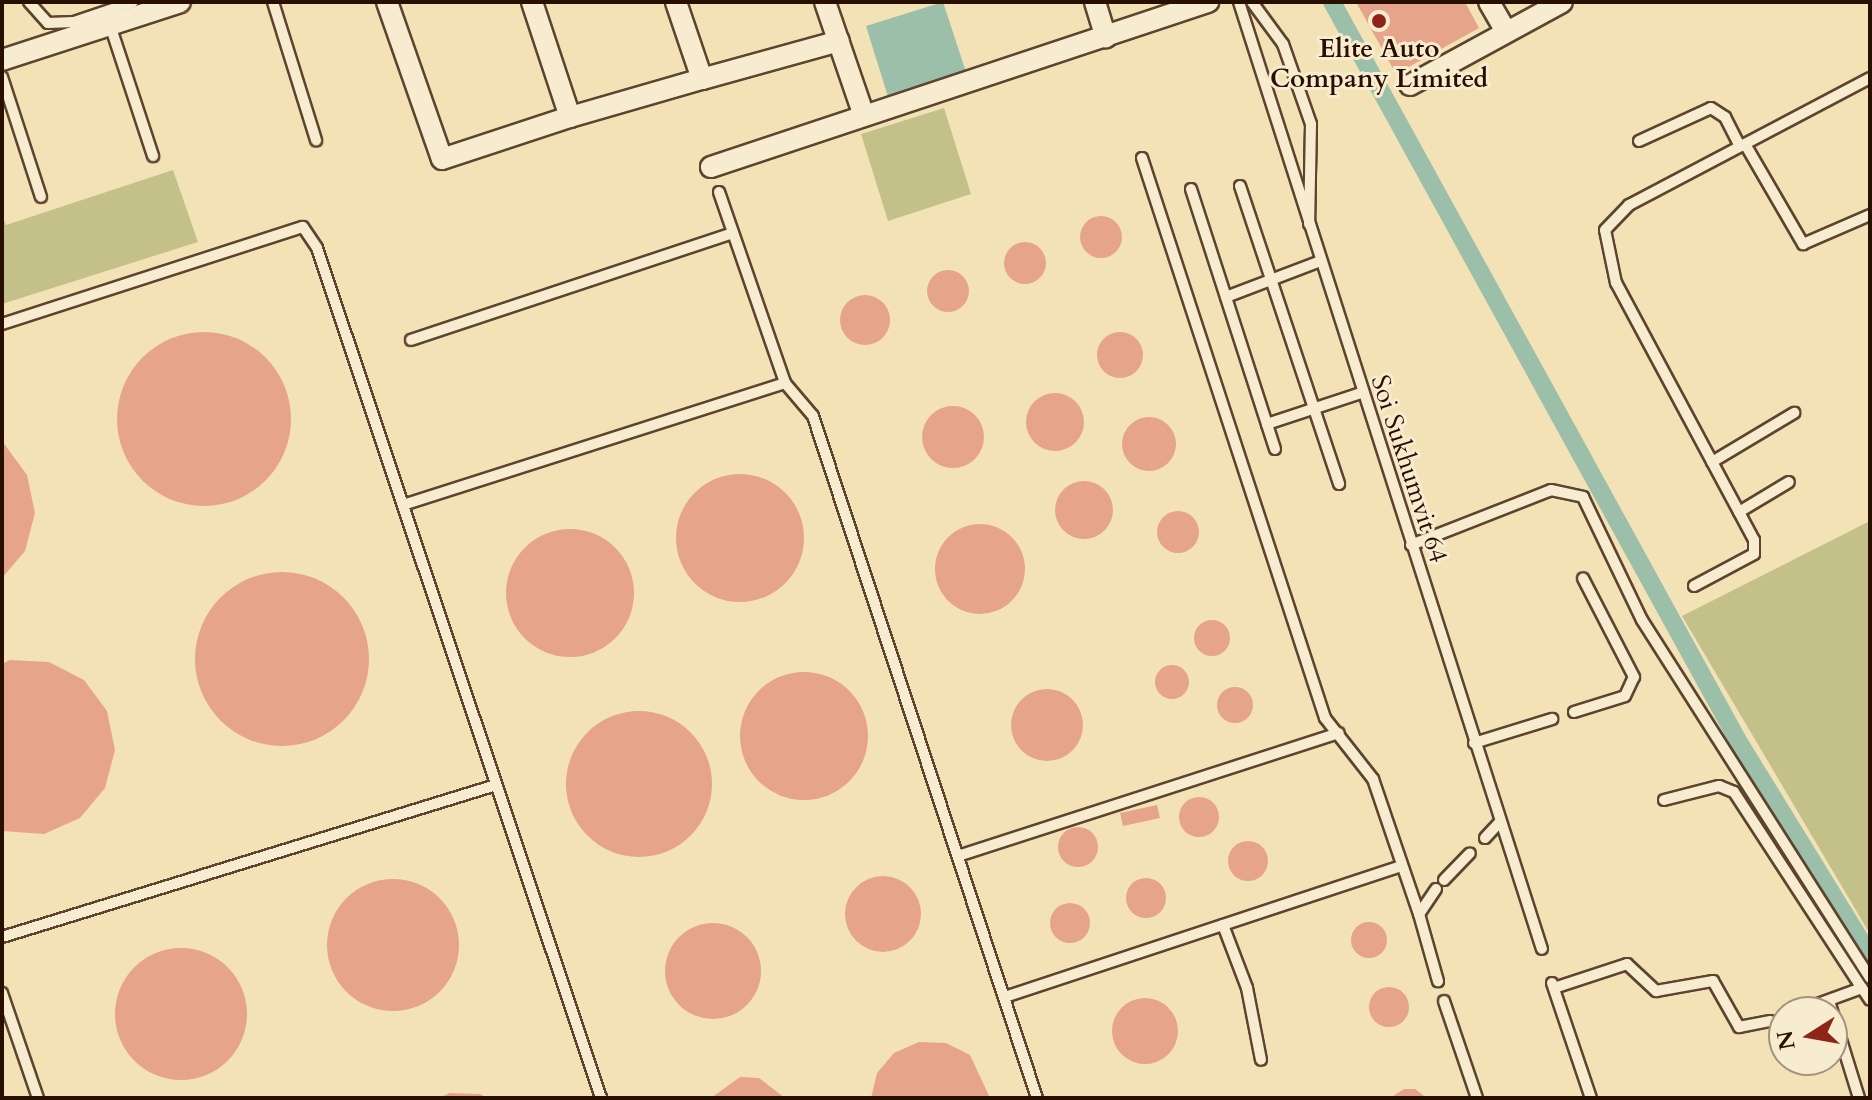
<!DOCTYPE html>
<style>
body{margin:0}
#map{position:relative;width:1872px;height:1100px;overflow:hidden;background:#f4e2b7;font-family:Cardo,serif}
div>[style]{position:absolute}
.green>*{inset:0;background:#c3c189}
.water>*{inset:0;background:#9cbfaa}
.canal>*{height:18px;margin:-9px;padding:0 9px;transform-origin:9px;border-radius:9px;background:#9cbfaa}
.building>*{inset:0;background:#e6a48a}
.round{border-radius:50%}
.roads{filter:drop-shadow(2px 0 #5c442e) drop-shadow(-2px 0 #5c442e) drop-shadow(0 2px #5c442e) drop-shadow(0 -2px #5c442e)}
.service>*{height:10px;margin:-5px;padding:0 5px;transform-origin:5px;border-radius:5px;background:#f8ecd0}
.minor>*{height:20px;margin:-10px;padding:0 10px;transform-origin:10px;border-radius:10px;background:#f8ecd0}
.dots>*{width:22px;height:22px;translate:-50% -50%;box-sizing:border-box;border:4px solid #f8ecd0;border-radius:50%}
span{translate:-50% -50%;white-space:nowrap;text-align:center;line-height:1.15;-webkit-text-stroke:6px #f8ecd0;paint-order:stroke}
.poi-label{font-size:26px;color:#290f00;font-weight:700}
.street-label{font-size:26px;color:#290f00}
.frame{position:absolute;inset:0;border:4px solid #290f00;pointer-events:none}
.north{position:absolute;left:1768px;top:996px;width:80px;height:80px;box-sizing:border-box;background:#f8ecd0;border:2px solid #a5947d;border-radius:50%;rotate:259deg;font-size:22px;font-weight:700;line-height:32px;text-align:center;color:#290f00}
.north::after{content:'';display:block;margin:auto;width:28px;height:36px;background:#8f2418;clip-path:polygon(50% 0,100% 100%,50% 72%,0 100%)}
</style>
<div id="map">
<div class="green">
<div style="clip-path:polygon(944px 108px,971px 194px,888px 221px,861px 134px)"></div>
<div style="clip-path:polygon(173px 170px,198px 242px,2px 304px,2px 216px,6px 225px)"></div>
<div style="clip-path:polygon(1870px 521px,1870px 934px,1682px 616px)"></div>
</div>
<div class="water">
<div style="clip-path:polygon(943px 2px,967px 75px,889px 100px,866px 26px)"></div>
</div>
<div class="canal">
<div style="left:1332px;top:2px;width:847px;rotate:61.2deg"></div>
<div style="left:1740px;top:744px;width:248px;rotate:58.4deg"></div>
</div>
<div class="building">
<div style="clip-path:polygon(1356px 2px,1465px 2px,1479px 28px,1396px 74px)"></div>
<div class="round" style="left:1080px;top:216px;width:42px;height:42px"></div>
<div class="round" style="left:1004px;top:242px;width:42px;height:42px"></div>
<div class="round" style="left:927px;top:270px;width:42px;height:42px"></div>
<div class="round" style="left:840px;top:295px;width:50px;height:50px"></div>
<div class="round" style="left:1097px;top:332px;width:46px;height:46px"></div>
<div class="round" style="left:117px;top:332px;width:174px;height:174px"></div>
<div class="round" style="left:1026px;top:393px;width:58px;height:58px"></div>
<div class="round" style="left:922px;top:406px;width:62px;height:62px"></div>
<div class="round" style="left:1122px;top:417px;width:54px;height:54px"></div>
<div style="clip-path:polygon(2px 441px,27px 475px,35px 513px,25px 551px,2px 578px)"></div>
<div class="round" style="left:676px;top:474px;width:128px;height:128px"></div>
<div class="round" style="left:1055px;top:481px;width:58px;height:58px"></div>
<div class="round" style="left:1157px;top:511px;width:42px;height:42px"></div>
<div class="round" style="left:935px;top:524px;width:90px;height:90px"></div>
<div class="round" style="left:506px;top:529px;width:128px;height:128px"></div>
<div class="round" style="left:195px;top:572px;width:174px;height:174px"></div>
<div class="round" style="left:1194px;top:620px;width:36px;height:36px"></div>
<div style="clip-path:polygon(10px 660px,49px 662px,84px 680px,107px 711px,115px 750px,105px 788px,80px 818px,44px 834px,2px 831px,2px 664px)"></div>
<div class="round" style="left:1155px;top:665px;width:34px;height:34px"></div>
<div class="round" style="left:740px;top:672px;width:128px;height:128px"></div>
<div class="round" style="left:1217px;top:687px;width:36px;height:36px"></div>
<div class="round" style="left:1011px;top:689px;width:72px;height:72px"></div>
<div class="round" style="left:566px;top:711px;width:146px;height:146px"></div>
<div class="round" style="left:1179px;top:797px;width:40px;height:40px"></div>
<div style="clip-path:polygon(1157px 805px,1160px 818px,1123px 826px,1120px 813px)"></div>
<div class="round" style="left:1058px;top:827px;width:40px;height:40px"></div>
<div class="round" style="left:1228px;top:841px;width:40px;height:40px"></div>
<div class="round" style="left:845px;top:876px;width:76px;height:76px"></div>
<div class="round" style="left:1126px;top:878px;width:40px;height:40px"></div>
<div class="round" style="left:327px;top:879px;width:132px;height:132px"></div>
<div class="round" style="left:1050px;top:903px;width:40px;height:40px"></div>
<div class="round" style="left:1351px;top:922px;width:36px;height:36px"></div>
<div class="round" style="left:665px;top:923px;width:96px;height:96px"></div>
<div class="round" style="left:115px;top:948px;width:132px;height:132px"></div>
<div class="round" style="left:1369px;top:987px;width:40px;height:40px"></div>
<div class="round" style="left:1112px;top:998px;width:66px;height:66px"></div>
<div style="clip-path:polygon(919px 1042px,946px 1043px,970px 1055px,990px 1098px,871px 1098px,877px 1073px,894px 1053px)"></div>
<div style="clip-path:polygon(740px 1077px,759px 1078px,785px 1098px,711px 1098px)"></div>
<div style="clip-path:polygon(1404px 1089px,1415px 1089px,1427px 1098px,1390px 1098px)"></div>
<div style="clip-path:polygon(450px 1093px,480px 1094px,487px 1098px,438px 1098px)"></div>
</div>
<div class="roads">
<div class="service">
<div style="left:29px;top:2px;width:28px;rotate:48deg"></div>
<div style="left:48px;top:23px;width:26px;rotate:-2deg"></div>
<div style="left:74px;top:22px;width:62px;rotate:-18.7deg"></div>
<div style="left:273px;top:2px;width:145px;rotate:72.7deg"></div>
<div style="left:1239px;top:2px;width:994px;rotate:72.26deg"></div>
<div style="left:1252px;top:2px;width:52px;rotate:53.6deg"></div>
<div style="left:1283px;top:44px;width:85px;rotate:70.7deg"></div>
<div style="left:1311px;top:124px;width:100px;rotate:91.1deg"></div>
<div style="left:110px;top:25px;width:138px;rotate:71.8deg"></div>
<div style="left:2px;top:77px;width:126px;rotate:72deg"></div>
<div style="left:1639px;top:141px;width:79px;rotate:-24.6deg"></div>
<div style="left:1711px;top:108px;width:17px;rotate:33deg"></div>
<div style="left:1725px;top:117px;width:33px;rotate:63deg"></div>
<div style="left:1745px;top:144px;width:116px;rotate:59.9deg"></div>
<div style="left:1803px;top:244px;width:73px;rotate:-23.4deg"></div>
<div style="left:1142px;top:158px;width:589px;rotate:71.9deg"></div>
<div style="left:1325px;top:718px;width:78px;rotate:51.8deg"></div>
<div style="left:1373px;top:779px;width:143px;rotate:71.2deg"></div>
<div style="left:1240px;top:186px;width:314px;rotate:71.6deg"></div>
<div style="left:1191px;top:189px;width:247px;rotate:72.1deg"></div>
<div style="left:719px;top:192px;width:202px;rotate:70.9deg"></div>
<div style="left:785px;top:383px;width:43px;rotate:49.7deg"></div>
<div style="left:813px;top:416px;width:718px;rotate:71.82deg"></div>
<div style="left:1226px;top:297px;width:98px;rotate:-20.8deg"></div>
<div style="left:2px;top:324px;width:316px;rotate:-17.9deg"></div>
<div style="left:303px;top:227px;width:25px;rotate:56deg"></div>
<div style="left:317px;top:248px;width:896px;rotate:71.52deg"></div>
<div style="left:411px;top:340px;width:339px;rotate:-18.4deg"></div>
<div style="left:1275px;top:449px;width:26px;rotate:-108deg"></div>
<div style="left:1267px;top:424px;width:99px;rotate:-18.3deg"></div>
<div style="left:1712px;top:462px;width:96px;rotate:-30.9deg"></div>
<div style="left:403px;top:505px;width:401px;rotate:-17.7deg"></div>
<div style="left:1739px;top:512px;width:58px;rotate:-31deg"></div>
<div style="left:1411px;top:545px;width:150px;rotate:-21.4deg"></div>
<div style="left:1551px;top:490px;width:33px;rotate:12deg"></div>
<div style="left:1583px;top:497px;width:136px;rotate:64.4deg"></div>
<div style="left:1642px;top:620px;width:424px;rotate:57.5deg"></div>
<div style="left:1694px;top:586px;width:68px;rotate:-28.1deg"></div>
<div style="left:1754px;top:554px;width:14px;rotate:-90deg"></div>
<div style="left:1754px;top:540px;width:292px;rotate:-118.2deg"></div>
<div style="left:1616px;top:283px;width:54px;rotate:-101.7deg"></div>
<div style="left:1605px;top:230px;width:35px;rotate:-46deg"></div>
<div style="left:1629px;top:205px;width:272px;rotate:-27.8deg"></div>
<div style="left:1574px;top:712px;width:53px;rotate:-17.4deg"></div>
<div style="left:1625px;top:696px;width:21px;rotate:-65deg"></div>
<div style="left:1634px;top:677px;width:111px;rotate:-117.3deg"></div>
<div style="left:1474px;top:743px;width:82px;rotate:-17.1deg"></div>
<div style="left:1664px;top:800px;width:57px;rotate:-14.3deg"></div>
<div style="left:1719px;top:786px;width:16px;rotate:22deg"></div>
<div style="left:1734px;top:792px;width:234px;rotate:56.9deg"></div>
<div style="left:1485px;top:838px;width:22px;rotate:-47deg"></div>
<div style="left:958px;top:856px;width:400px;rotate:-17.9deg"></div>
<div style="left:1444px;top:880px;width:37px;rotate:-46deg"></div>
<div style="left:1436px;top:889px;width:30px;rotate:124deg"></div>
<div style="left:1419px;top:914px;width:70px;rotate:74.2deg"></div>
<div style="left:1223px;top:925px;width:67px;rotate:69.1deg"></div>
<div style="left:1247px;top:988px;width:73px;rotate:79deg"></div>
<div style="left:2px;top:937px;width:517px;rotate:-17.1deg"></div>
<div style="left:1552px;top:983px;width:121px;rotate:71.3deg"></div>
<div style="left:1554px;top:988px;width:77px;rotate:-18.2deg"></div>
<div style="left:1627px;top:964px;width:40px;rotate:43deg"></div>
<div style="left:1656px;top:991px;width:58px;rotate:-10deg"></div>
<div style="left:1713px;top:981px;width:53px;rotate:60.5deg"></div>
<div style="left:1739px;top:1027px;width:32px;rotate:-11deg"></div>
<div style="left:2px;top:993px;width:111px;rotate:71.1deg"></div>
<div style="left:1005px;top:997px;width:418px;rotate:-18.3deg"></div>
<div style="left:1444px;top:1001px;width:102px;rotate:71.2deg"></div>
<div style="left:1829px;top:1001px;width:102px;rotate:72.8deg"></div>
<div style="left:1796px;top:1012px;width:70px;rotate:-20deg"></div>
<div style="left:1862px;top:988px;width:14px;rotate:56deg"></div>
</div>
<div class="minor">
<div style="left:387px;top:2px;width:166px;rotate:70.7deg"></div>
<div style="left:442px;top:159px;width:135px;rotate:-18.2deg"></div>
<div style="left:570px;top:117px;width:121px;rotate:-108.3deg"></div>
<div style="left:825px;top:2px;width:120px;rotate:71.1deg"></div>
<div style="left:1095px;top:2px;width:37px;rotate:73deg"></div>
<div style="left:1489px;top:2px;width:34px;rotate:60deg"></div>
<div style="left:2px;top:60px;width:187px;rotate:-18deg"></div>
<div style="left:702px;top:79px;width:142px;rotate:-15.5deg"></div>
<div style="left:1410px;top:85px;width:173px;rotate:-28.6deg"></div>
<div style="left:570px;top:117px;width:137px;rotate:-16.1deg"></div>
<div style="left:702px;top:79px;width:81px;rotate:-108.7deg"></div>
<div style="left:711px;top:167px;width:524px;rotate:-18.37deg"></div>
</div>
</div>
<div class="dots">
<div style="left:1379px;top:21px;background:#8f2418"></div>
</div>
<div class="poi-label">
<span style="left:1379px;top:64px">Elite Auto<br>Company Limited</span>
</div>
<div class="street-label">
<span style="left:1409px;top:469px;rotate:72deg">Soi Sukhumvit 64</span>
</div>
<div class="frame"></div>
<div class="north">N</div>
</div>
